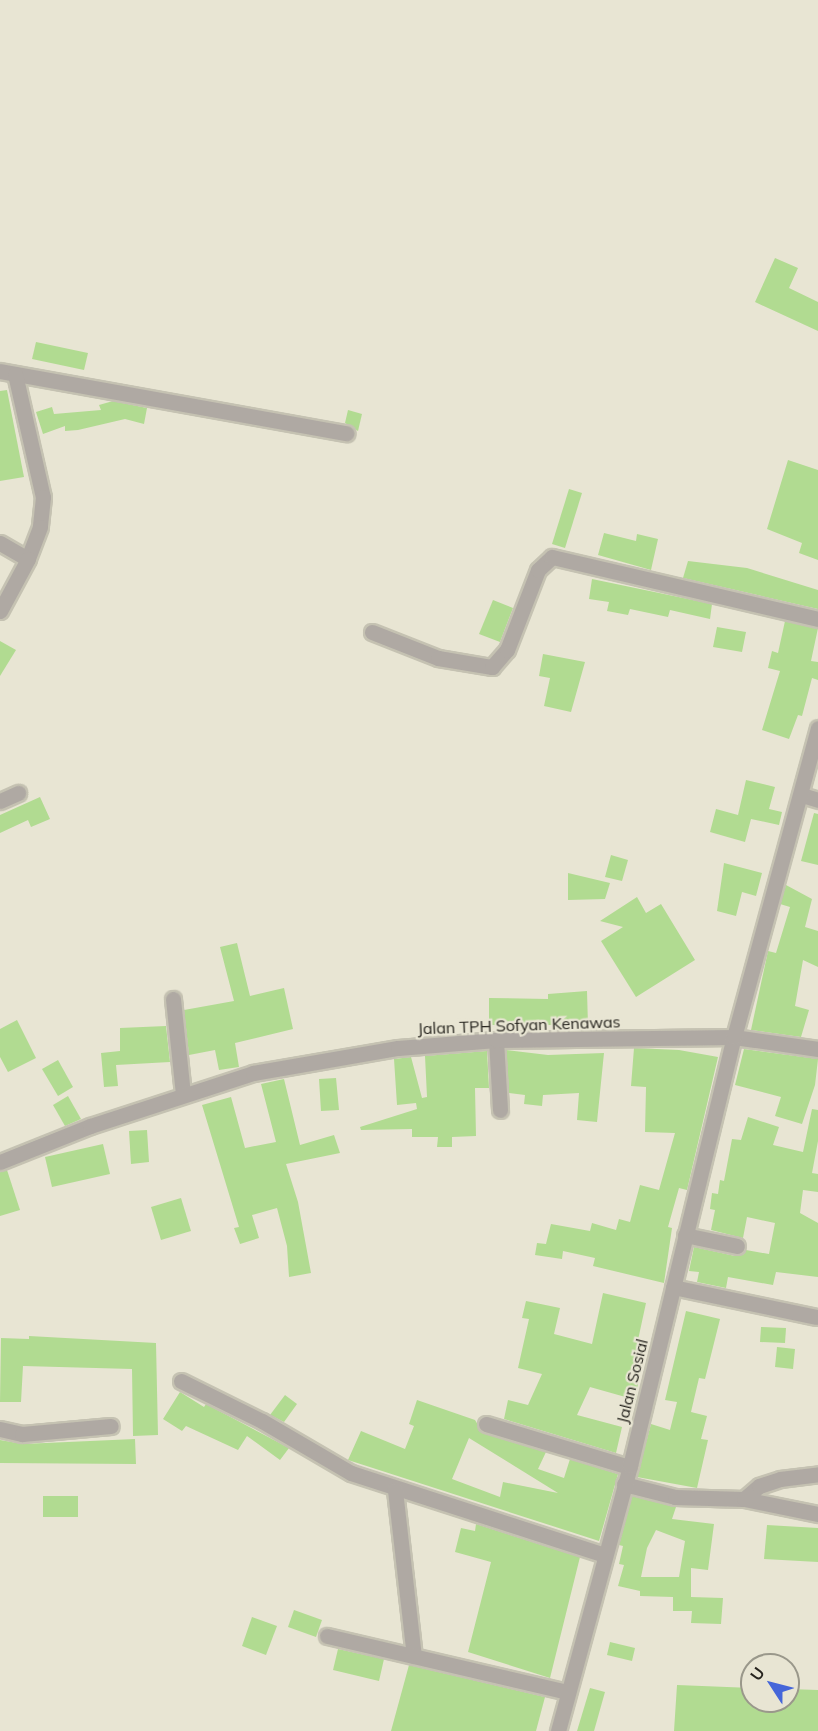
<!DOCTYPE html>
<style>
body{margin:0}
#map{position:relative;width:818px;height:1731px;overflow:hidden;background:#e8e5d3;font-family:Mulish,sans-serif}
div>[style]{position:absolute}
.building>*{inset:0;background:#b1db91}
.roads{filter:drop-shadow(2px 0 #c5c2b2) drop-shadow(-2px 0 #c5c2b2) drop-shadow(0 2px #c5c2b2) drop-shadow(0 -2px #c5c2b2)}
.minor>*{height:15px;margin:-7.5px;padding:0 7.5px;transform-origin:7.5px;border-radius:7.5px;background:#afa9a3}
span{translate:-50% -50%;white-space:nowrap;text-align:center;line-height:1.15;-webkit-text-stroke:4.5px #e8e5d3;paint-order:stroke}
.street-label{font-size:16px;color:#26241e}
.north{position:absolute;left:740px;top:1653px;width:60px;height:60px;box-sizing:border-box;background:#e8e5d3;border:2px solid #9a988b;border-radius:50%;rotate:306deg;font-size:16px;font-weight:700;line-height:24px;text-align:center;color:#26241e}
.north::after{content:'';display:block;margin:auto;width:21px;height:27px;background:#4566d9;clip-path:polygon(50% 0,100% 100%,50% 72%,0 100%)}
</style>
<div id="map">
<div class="building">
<div style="clip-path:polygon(775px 258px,798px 268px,789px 288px,818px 302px,818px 331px,755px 302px)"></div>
<div style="clip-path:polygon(36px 342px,88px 353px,84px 370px,32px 359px)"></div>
<div style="clip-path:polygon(7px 390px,24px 477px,0 481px,0 391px)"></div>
<div style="clip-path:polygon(113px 401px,147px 408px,144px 424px,125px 419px,78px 430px,65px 431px,65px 426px,43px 434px,36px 412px,52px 407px,54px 414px,101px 410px,99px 405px)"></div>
<div style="clip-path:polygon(348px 410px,362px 414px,358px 431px,345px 423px)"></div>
<div style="clip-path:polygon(788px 460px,818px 470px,818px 560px,799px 553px,802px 543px,767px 529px)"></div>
<div style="clip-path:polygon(569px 489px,582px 493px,565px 548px,552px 544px)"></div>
<div style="clip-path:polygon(604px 533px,636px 541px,637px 534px,658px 539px,651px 570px,598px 555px)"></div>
<div style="clip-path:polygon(688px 561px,747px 568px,818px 590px,818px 609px,683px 578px)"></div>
<div style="clip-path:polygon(592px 579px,712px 604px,710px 619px,670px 610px,668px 617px,630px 609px,628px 615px,607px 611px,609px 602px,589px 599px)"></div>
<div style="clip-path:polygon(493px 600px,513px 608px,500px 642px,479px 634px)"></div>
<div style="clip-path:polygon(785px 621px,818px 628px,811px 661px,818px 662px,818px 680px,812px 678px,802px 716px,798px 715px,789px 739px,762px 730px,780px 671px,768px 668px,772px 651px,778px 653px)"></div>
<div style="clip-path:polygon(717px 627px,746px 632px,742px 652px,713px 647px)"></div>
<div style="clip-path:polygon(0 641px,16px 650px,0 676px)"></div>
<div style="clip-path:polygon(543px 654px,585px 662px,571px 712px,544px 706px,550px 678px,539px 676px)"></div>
<div style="clip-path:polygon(746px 780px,775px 787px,769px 809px,782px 812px,779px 825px,751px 819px,745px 842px,710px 832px,716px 809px,738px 815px)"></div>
<div style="clip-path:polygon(40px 797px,50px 819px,31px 827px,28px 820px,0 833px,0 815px)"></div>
<div style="clip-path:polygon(814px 813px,818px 814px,818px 865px,801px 861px)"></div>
<div style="clip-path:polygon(611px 855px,628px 860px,622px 881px,605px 877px)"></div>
<div style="clip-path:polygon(724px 863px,762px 873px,756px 896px,742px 892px,736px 916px,717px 911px)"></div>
<div style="clip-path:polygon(568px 873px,610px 883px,605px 899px,568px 900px)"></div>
<div style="clip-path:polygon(786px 885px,812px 899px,805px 927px,818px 931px,818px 967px,803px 960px,795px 1006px,809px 1010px,801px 1037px,751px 1030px,768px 951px,776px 953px,790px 907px,780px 904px)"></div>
<div style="clip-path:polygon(637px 897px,646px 913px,661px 904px,695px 960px,636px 997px,601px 941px,623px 927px,600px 921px)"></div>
<div style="clip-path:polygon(237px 943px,250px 996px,284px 988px,293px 1029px,235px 1043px,239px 1067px,219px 1070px,215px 1050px,189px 1055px,184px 1010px,234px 1001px,220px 947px)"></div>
<div style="clip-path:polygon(587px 991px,588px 1025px,489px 1025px,489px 998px,548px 999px,548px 994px)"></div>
<div style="clip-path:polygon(17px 1020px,36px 1058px,8px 1072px,0 1057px,0 1029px)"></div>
<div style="clip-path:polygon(166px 1026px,170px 1062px,116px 1065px,118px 1086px,104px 1087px,101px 1053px,120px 1051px,120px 1028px)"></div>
<div style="clip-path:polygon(634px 1048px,679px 1050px,718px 1057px,687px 1190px,679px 1188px,668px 1227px,672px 1228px,664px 1283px,593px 1266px,595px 1258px,563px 1251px,562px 1259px,535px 1255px,537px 1243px,546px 1244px,551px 1224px,590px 1231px,592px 1223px,616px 1230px,619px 1219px,630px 1222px,640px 1185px,659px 1190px,675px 1133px,645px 1132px,646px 1087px,631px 1086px)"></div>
<div style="clip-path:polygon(744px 1049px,818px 1059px,815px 1085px,802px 1124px,775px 1116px,781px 1097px,735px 1085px)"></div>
<div style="clip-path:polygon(506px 1050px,548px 1055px,604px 1053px,597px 1122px,577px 1120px,579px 1093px,543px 1095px,542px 1106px,524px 1104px,525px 1095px,509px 1093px)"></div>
<div style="clip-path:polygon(487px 1051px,489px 1088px,475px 1088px,476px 1136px,452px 1137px,452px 1147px,437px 1147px,438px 1137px,412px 1137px,412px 1129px,361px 1130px,360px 1127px,417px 1109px,416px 1103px,397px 1105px,394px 1059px,411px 1057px,422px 1098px,427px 1097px,425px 1056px)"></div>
<div style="clip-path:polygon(58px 1060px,73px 1087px,58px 1096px,42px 1069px)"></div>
<div style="clip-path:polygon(336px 1078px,339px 1110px,321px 1111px,319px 1079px)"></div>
<div style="clip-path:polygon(284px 1079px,300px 1145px,334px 1135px,340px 1153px,286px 1164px,298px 1202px,311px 1273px,289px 1277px,287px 1246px,277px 1208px,252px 1215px,259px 1238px,240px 1244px,234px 1228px,239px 1227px,202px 1105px,231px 1097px,245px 1148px,276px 1142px,261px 1084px)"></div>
<div style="clip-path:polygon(68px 1096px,81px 1119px,65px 1126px,53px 1105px)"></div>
<div style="clip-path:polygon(812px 1109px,818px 1110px,818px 1141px,812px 1173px,818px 1174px,818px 1192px,803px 1190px,800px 1213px,818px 1223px,818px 1277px,776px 1272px,773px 1285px,728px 1277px,726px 1288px,697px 1282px,699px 1272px,689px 1271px,694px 1247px,735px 1256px,746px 1250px,769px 1254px,775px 1223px,747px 1217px,743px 1238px,711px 1230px,715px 1210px,710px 1209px,712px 1193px,718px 1194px,720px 1180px,724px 1181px,732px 1139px,741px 1140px,748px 1117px,779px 1127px,773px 1145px,803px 1152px)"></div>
<div style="clip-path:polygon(147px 1130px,149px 1162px,131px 1164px,129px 1131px)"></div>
<div style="clip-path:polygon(103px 1144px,110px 1174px,52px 1187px,45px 1157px)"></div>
<div style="clip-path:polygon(7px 1170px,20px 1210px,0 1216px,0 1172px)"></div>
<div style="clip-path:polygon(181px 1198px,191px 1231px,161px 1240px,151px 1207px)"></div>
<div style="clip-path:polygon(603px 1293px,646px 1303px,638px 1340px,643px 1341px,636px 1400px,590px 1387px,577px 1415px,622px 1427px,616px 1453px,504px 1419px,508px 1400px,528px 1405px,542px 1374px,518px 1368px,529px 1319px,522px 1318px,526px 1301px,560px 1308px,554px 1334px,592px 1344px)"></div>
<div style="clip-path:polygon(686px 1311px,720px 1319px,705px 1379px,699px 1378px,691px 1412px,707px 1416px,701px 1439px,708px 1440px,697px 1488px,637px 1477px,651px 1424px,670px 1430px,677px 1402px,665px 1400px)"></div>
<div style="clip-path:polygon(761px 1327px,786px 1328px,785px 1343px,760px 1342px)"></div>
<div style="clip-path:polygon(29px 1336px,156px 1343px,158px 1435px,133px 1436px,132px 1369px,23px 1366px,21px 1402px,0 1402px,1px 1338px,29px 1339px)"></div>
<div style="clip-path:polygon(777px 1347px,795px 1349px,793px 1369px,775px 1367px)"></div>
<div style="clip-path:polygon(180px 1392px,204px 1407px,206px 1404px,289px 1448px,280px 1460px,247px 1436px,238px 1450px,186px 1426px,182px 1431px,163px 1419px)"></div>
<div style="clip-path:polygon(285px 1395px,297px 1404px,284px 1422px,270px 1415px)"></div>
<div style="clip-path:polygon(evenodd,417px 1400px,475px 1420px,483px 1433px,546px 1452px,538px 1469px,564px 1478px,570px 1459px,618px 1474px,599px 1541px,348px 1460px,361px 1431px,405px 1449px,414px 1426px,409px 1424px,417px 1400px,469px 1438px,516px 1467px,558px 1493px,503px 1482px,500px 1497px,452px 1479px,469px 1438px)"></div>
<div style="clip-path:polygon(135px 1439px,136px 1464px,0 1463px,0 1440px,23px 1444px)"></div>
<div style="clip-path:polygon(43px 1496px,78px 1496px,78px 1517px,43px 1517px)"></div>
<div style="clip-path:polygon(evenodd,632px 1496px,676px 1507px,672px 1519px,714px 1524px,708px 1570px,691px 1568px,691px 1597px,723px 1598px,721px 1624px,691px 1623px,692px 1611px,673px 1611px,673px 1597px,640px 1596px,640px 1591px,618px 1586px,624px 1565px,619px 1564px,623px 1546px,619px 1545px,632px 1496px,656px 1530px,685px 1541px,679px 1577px,641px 1577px,647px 1548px,656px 1530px)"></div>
<div style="clip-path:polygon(476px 1524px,580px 1557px,550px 1678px,468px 1652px,491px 1562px,455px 1552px,461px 1528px,475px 1531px)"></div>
<div style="clip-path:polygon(767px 1525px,818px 1528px,818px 1562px,764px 1559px)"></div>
<div style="clip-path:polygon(294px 1610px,322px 1620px,316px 1637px,288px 1627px)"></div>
<div style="clip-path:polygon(252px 1617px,277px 1626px,266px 1655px,242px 1646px)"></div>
<div style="clip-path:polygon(610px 1642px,635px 1648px,632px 1661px,607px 1655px)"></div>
<div style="clip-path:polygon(338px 1649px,384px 1659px,379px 1681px,333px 1670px)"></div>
<div style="clip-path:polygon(409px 1665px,545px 1697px,536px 1731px,391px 1731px)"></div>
<div style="clip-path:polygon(677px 1685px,752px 1688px,752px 1701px,788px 1701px,788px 1689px,818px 1690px,818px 1731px,674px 1731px)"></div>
<div style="clip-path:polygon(590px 1688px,605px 1692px,594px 1731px,577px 1731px)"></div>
</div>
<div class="roads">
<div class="minor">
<div style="left:0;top:371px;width:352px;rotate:10.2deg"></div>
<div style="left:15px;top:374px;width:126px;rotate:77.2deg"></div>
<div style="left:43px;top:497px;width:30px;rotate:96deg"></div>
<div style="left:40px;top:527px;width:34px;rotate:111deg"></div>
<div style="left:0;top:543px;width:32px;rotate:30deg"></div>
<div style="left:28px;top:559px;width:59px;rotate:118.3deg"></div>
<div style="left:372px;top:632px;width:71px;rotate:21.5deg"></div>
<div style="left:438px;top:658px;width:55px;rotate:9.5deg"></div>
<div style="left:492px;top:667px;width:23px;rotate:-49deg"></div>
<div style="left:507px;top:650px;width:86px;rotate:-68.8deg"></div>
<div style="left:538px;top:570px;width:19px;rotate:-43deg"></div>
<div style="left:552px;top:557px;width:273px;rotate:13.1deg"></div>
<div style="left:802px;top:795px;width:17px;rotate:17deg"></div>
<div style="left:0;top:801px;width:20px;rotate:-24deg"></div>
<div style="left:173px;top:999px;width:96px;rotate:84deg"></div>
<div style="left:496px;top:1040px;width:70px;rotate:86.7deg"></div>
<div style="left:0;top:1162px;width:97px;rotate:-21.8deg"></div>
<div style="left:90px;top:1126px;width:171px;rotate:-18deg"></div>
<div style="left:253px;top:1073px;width:147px;rotate:-9.8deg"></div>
<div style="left:398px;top:1048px;width:98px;rotate:-4.7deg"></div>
<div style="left:496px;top:1040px;width:238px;rotate:-0.7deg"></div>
<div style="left:734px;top:1037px;width:85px;rotate:8.1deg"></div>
<div style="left:685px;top:1235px;width:53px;rotate:11.9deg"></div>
<div style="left:673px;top:1287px;width:146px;rotate:11.8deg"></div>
<div style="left:181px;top:1381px;width:90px;rotate:26.3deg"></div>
<div style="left:262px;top:1421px;width:103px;rotate:30.3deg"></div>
<div style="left:351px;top:1473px;width:267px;rotate:17.9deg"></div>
<div style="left:486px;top:1424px;width:149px;rotate:16.7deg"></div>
<div style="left:0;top:1429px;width:23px;rotate:13deg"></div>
<div style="left:22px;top:1434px;width:89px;rotate:-5.1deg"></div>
<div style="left:624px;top:1484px;width:53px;rotate:14.3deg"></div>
<div style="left:675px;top:1497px;width:69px;rotate:1.7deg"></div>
<div style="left:744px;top:1499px;width:76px;rotate:11.5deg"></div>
<div style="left:395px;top:1490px;width:167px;rotate:83.5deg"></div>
<div style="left:744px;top:1499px;width:20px;rotate:-41deg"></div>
<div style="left:759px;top:1486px;width:22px;rotate:-18deg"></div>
<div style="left:780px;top:1479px;width:38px;rotate:-7deg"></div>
<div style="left:327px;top:1636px;width:247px;rotate:13.1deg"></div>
<div style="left:558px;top:1731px;width:275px;rotate:-74.8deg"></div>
<div style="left:630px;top:1466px;width:441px;rotate:-76.4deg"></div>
<div style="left:734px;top:1037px;width:320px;rotate:-74.8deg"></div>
</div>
</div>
<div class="street-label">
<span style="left:519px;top:1025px;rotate:-2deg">Jalan TPH Sofyan Kenawas</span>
<span style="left:632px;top:1381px;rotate:-76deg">Jalan Sosial</span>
</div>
<div class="north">U</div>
</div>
